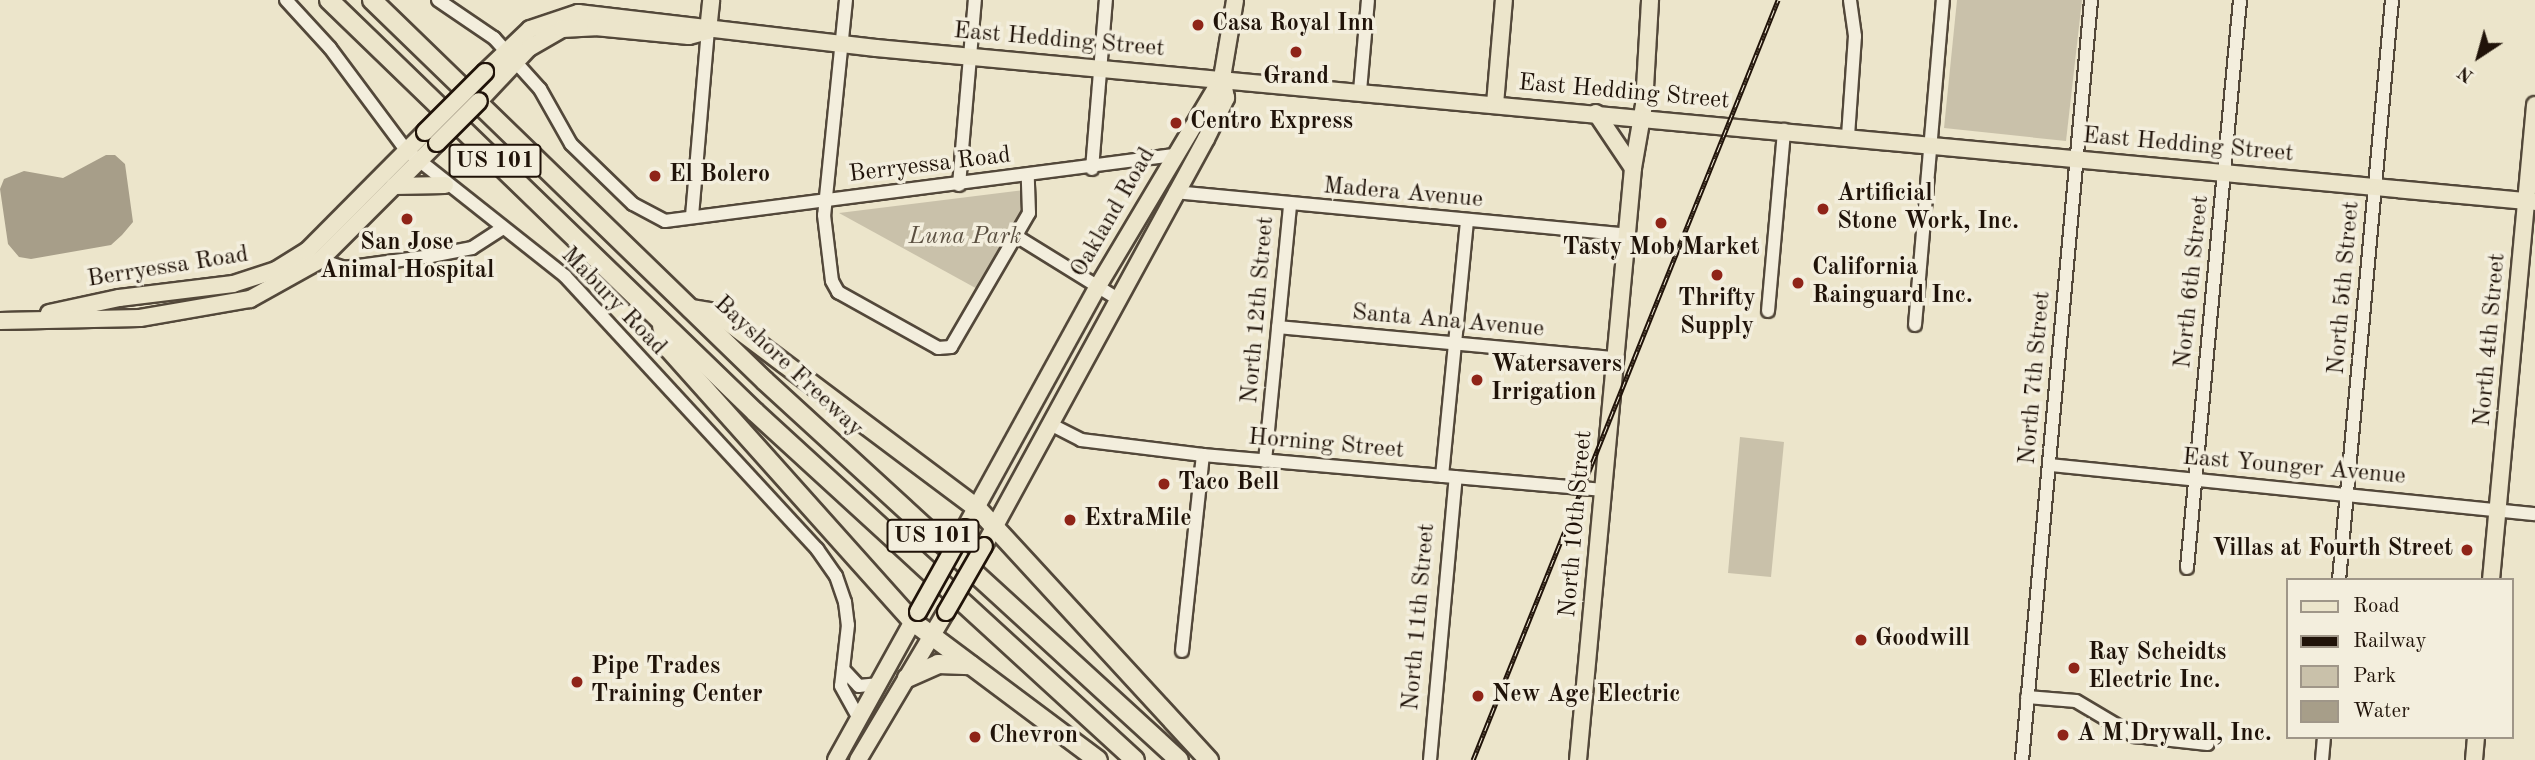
<!DOCTYPE html>
<style>
body{margin:0}
#map{position:relative;width:2535px;height:760px;overflow:hidden;background:#ece5cb;font-family:"Old Standard TT",serif}
div>[style]{position:absolute}
.green>*{inset:0;background:#c9c1aa}
.water>*{inset:0;background:#a79e89}
.roads{filter:drop-shadow(2px 0 #53483a) drop-shadow(-2px 0 #53483a) drop-shadow(0 2px #53483a) drop-shadow(0 -2px #53483a)}
.minor>*{height:12px;margin:-6px;padding:0 6px;transform-origin:6px;border-radius:6px;background:#f3eedd}
.major>*{height:16px;margin:-8px;padding:0 8px;transform-origin:8px;border-radius:8px;background:#ece5cb}
.highway>*{height:18px;margin:-9px;padding:0 9px;transform-origin:9px;border-radius:9px;background:#ece5cb}
.rail>*{height:5px;margin-top:-2.5px;transform-origin:0;background:repeating-linear-gradient(90deg,#f3eedd 0 8px,#201309 0 16px);box-sizing:border-box;border-block:2px solid #201309}
.bridges{filter:drop-shadow(2px 0 #201309) drop-shadow(-2px 0 #201309) drop-shadow(0 2px #201309) drop-shadow(0 -2px #201309)}
.major-bridge>*{height:16px;margin:-8px;padding:0 8px;transform-origin:8px;border-radius:8px;background:#ece5cb}
.dots>*{width:19px;height:19px;translate:-50% -50%;box-sizing:border-box;border:4px solid #f3eedd;border-radius:50%}
span{translate:-50% -50%;white-space:nowrap;text-align:center;line-height:1.15;-webkit-text-stroke:7px #f3eedd;paint-order:stroke}
.shield-label span{padding:2px 5px;background:#f3eedd;border:2px solid;border-radius:5px;-webkit-text-stroke-width:0}
.shield-label{font-size:23px;color:#201309;font-weight:700}
.poi-label{font-size:24px;color:#201309;font-weight:700}
.left{translate:0 -50%;text-align:left}
.right{translate:-100% -50%;text-align:right}
.street-label{font-size:24px;color:#201309}
.park-label{font-size:24px;color:#5b5041;font-style:italic}
.legend{position:absolute;left:2286px;top:578px;width:228px;height:161px;box-sizing:border-box;background:#f3eedd;border:2px solid #9f9688;margin:0;padding:9px 12px;list-style:none;font-size:21px;color:#201309}
.legend li{display:flex;align-items:center;gap:14px;height:35px}
.legend b{width:35px;border:2px solid #9f9688}
.north{position:absolute;left:2444px;top:21px;width:70px;height:70px;-webkit-text-stroke:5px #f3eedd;paint-order:stroke;rotate:216deg;font-size:19px;font-weight:700;line-height:28px;text-align:center;color:#201309}
.north::after{content:'';display:block;margin:auto;width:24px;height:32px;background:#201309;clip-path:polygon(50% 0,100% 100%,50% 72%,0 100%)}
</style>
<div id="map">
<div class="green">
<div style="clip-path:polygon(1957px 0,2082px 0,2066px 141px,1944px 128px)"></div>
<div style="clip-path:polygon(1025px 190px,1027px 204px,981px 291px,839px 213px)"></div>
<div style="clip-path:polygon(1740px 437px,1784px 442px,1771px 577px,1728px 573px)"></div>
</div>
<div class="water">
<div style="clip-path:polygon(106px 155px,115px 155px,125px 164px,133px 222px,122px 235px,111px 245px,31px 259px,19px 257px,8px 244px,0 189px,4px 179px,24px 171px,63px 178px)"></div>
</div>
<div class="roads">
<div class="minor">
<div style="left:286px;top:0;width:65px;rotate:47.5deg"></div>
<div style="left:330px;top:48px;width:127px;rotate:53.3deg"></div>
<div style="left:406px;top:150px;width:203px;rotate:38.4deg"></div>
<div style="left:565px;top:276px;width:372px;rotate:47.3deg"></div>
<div style="left:817px;top:549px;width:33px;rotate:55deg"></div>
<div style="left:836px;top:576px;width:28px;rotate:71deg"></div>
<div style="left:845px;top:602px;width:23px;rotate:83deg"></div>
<div style="left:848px;top:625px;width:61px;rotate:96.5deg"></div>
<div style="left:841px;top:686px;width:38px;rotate:61deg"></div>
<div style="left:438px;top:0;width:68px;rotate:34.2deg"></div>
<div style="left:494px;top:38px;width:69px;rotate:48deg"></div>
<div style="left:540px;top:89px;width:63px;rotate:60.6deg"></div>
<div style="left:571px;top:144px;width:86px;rotate:44.1deg"></div>
<div style="left:633px;top:204px;width:36px;rotate:28deg"></div>
<div style="left:665px;top:221px;width:513px;rotate:-7.39deg"></div>
<div style="left:846px;top:0;width:216px;rotate:95.8deg"></div>
<div style="left:824px;top:215px;width:66px;rotate:83.1deg"></div>
<div style="left:832px;top:281px;width:13px;rotate:61deg"></div>
<div style="left:838px;top:292px;width:115px;rotate:29.2deg"></div>
<div style="left:938px;top:348px;width:13px;rotate:-4deg"></div>
<div style="left:951px;top:347px;width:155px;rotate:-59.8deg"></div>
<div style="left:1029px;top:213px;width:36px;rotate:-92deg"></div>
<div style="left:1360px;top:91px;width:91px;rotate:-85deg"></div>
<div style="left:1848px;top:136px;width:100px;rotate:-86deg"></div>
<div style="left:1855px;top:36px;width:36px;rotate:-98deg"></div>
<div style="left:1092px;top:169px;width:170px;rotate:-85.3deg"></div>
<div style="left:959px;top:185px;width:186px;rotate:-85.1deg"></div>
<div style="left:1175px;top:192px;width:454px;rotate:5.4deg"></div>
<div style="left:692px;top:216px;width:186px;rotate:-85.1deg"></div>
<div style="left:1016px;top:236px;width:120px;rotate:31.7deg"></div>
<div style="left:320px;top:260px;width:25px;rotate:18deg"></div>
<div style="left:344px;top:268px;width:88px;rotate:-7.9deg"></div>
<div style="left:431px;top:256px;width:42px;rotate:-11deg"></div>
<div style="left:472px;top:248px;width:37px;rotate:-33deg"></div>
<div style="left:1768px;top:311px;width:182px;rotate:-84.9deg"></div>
<div style="left:1915px;top:325px;width:326px;rotate:-85.1deg"></div>
<div style="left:1278px;top:327px;width:338px;rotate:5.3deg"></div>
<div style="left:1050px;top:424px;width:35px;rotate:27deg"></div>
<div style="left:1081px;top:440px;width:123px;rotate:7deg"></div>
<div style="left:1203px;top:455px;width:402px;rotate:5deg"></div>
<div style="left:1265px;top:461px;width:257px;rotate:-84.4deg"></div>
<div style="left:2050px;top:465px;width:487px;rotate:5.8deg"></div>
<div style="left:1442px;top:476px;width:256px;rotate:-84.4deg"></div>
<div style="left:2187px;top:568px;width:570px;rotate:-84.67deg"></div>
<div style="left:2339px;top:580px;width:582px;rotate:-84.78deg"></div>
<div style="left:1182px;top:651px;width:197px;rotate:-83.9deg"></div>
<div style="left:843px;top:669px;width:23px;rotate:47deg"></div>
<div style="left:859px;top:686px;width:18px;rotate:-6deg"></div>
<div style="left:2027px;top:697px;width:49px;rotate:4.7deg"></div>
<div style="left:2076px;top:701px;width:69px;rotate:30.7deg"></div>
<div style="left:2135px;top:736px;width:73px;rotate:6.3deg"></div>
<div style="left:1430px;top:760px;width:284px;rotate:-84.8deg"></div>
<div style="left:2022px;top:760px;width:763px;rotate:-84.81deg"></div>
<div style="left:2322px;top:760px;width:23px;rotate:-85deg"></div>
</div>
<div class="major">
<div style="left:708px;top:31px;width:31px;rotate:-84deg"></div>
<div style="left:485px;top:72px;width:62px;rotate:-43.7deg"></div>
<div style="left:530px;top:29px;width:51px;rotate:-18.4deg"></div>
<div style="left:578px;top:13px;width:300px;rotate:6.7deg"></div>
<div style="left:876px;top:48px;width:1666px;rotate:5.3deg"></div>
<div style="left:479px;top:101px;width:73px;rotate:-46.7deg"></div>
<div style="left:529px;top:48px;width:38px;rotate:-30deg"></div>
<div style="left:562px;top:29px;width:33px;rotate:-3deg"></div>
<div style="left:595px;top:27px;width:94px;rotate:5.5deg"></div>
<div style="left:689px;top:36px;width:20px;rotate:-15deg"></div>
<div style="left:1495px;top:104px;width:104px;rotate:-85.1deg"></div>
<div style="left:1596px;top:113px;width:66px;rotate:56.1deg"></div>
<div style="left:394px;top:186px;width:51px;rotate:-1.1deg"></div>
<div style="left:49px;top:313px;width:72px;rotate:-12.1deg"></div>
<div style="left:119px;top:298px;width:115px;rotate:-7deg"></div>
<div style="left:233px;top:284px;width:45px;rotate:-18deg"></div>
<div style="left:276px;top:270px;width:36px;rotate:-32deg"></div>
<div style="left:307px;top:251px;width:168px;rotate:-45.2deg"></div>
<div style="left:0;top:321px;width:140px;rotate:-1.2deg"></div>
<div style="left:140px;top:318px;width:112px;rotate:-9.8deg"></div>
<div style="left:250px;top:299px;width:80px;rotate:-29.1deg"></div>
<div style="left:320px;top:260px;width:165px;rotate:-45deg"></div>
<div style="left:965px;top:528px;width:276px;rotate:-61.2deg"></div>
<div style="left:1098px;top:286px;width:242px;rotate:-59.2deg"></div>
<div style="left:1222px;top:78px;width:79px;rotate:-80.5deg"></div>
<div style="left:984px;top:546px;width:464px;rotate:-61.4deg"></div>
<div style="left:1206px;top:139px;width:46px;rotate:-64deg"></div>
<div style="left:1226px;top:98px;width:20px;rotate:-101deg"></div>
<div style="left:2491px;top:580px;width:477px;rotate:-84.7deg"></div>
<div style="left:836px;top:760px;width:169px;rotate:-61deg"></div>
<div style="left:858px;top:760px;width:172px;rotate:-59.3deg"></div>
<div style="left:1578px;top:760px;width:595px;rotate:-84.69deg"></div>
<div style="left:1633px;top:168px;width:64px;rotate:-80.1deg"></div>
<div style="left:1644px;top:105px;width:105px;rotate:-86.7deg"></div>
<div style="left:2474px;top:760px;width:23px;rotate:-85deg"></div>
</div>
<div class="highway">
<div style="left:329px;top:0;width:593px;rotate:44.04deg"></div>
<div style="left:755px;top:412px;width:515px;rotate:42.48deg"></div>
<div style="left:372px;top:0;width:547px;rotate:44.11deg"></div>
<div style="left:765px;top:381px;width:561px;rotate:42.47deg"></div>
<div style="left:691px;top:309px;width:26px;rotate:9deg"></div>
<div style="left:717px;top:313px;width:325px;rotate:36.9deg"></div>
<div style="left:977px;top:508px;width:343px;rotate:47.4deg"></div>
<div style="left:662px;top:326px;width:24px;rotate:73deg"></div>
<div style="left:669px;top:349px;width:365px;rotate:48.2deg"></div>
<div style="left:912px;top:621px;width:232px;rotate:36.8deg"></div>
<div style="left:907px;top:678px;width:34px;rotate:-24deg"></div>
<div style="left:938px;top:664px;width:33px;rotate:2deg"></div>
</div>
</div>
<div class="rail">
<div style="left:1473px;top:760px;width:819px;rotate:-68.13deg"></div>
</div>
<div class="bridges">
<div class="major-bridge">
<div style="left:425px;top:132px;width:85px;rotate:-45deg"></div>
<div style="left:437px;top:143px;width:59px;rotate:-45deg"></div>
<div style="left:918px;top:612px;width:96px;rotate:-60.8deg"></div>
<div style="left:946px;top:612px;width:76px;rotate:-60.1deg"></div>
</div>
</div>
<div class="dots">
<div style="left:1198px;top:25px;background:#8f2418"></div>
<div style="left:1296px;top:52px;background:#8f2418"></div>
<div style="left:1176px;top:123px;background:#8f2418"></div>
<div style="left:655px;top:176px;background:#8f2418"></div>
<div style="left:1823px;top:209px;background:#8f2418"></div>
<div style="left:407px;top:219px;background:#8f2418"></div>
<div style="left:1661px;top:223px;background:#8f2418"></div>
<div style="left:1717px;top:275px;background:#8f2418"></div>
<div style="left:1798px;top:283px;background:#8f2418"></div>
<div style="left:1477px;top:380px;background:#8f2418"></div>
<div style="left:1164px;top:484px;background:#8f2418"></div>
<div style="left:1070px;top:520px;background:#8f2418"></div>
<div style="left:2467px;top:550px;background:#8f2418"></div>
<div style="left:1861px;top:640px;background:#8f2418"></div>
<div style="left:2074px;top:668px;background:#8f2418"></div>
<div style="left:577px;top:682px;background:#8f2418"></div>
<div style="left:1478px;top:696px;background:#8f2418"></div>
<div style="left:2063px;top:735px;background:#8f2418"></div>
<div style="left:975px;top:737px;background:#8f2418"></div>
</div>
<div class="shield-label">
<span style="left:495px;top:161px">US 101</span>
<span style="left:933px;top:536px">US 101</span>
</div>
<div class="poi-label">
<span class="left" style="left:1212px;top:25px">Casa Royal Inn</span>
<span style="left:1296px;top:78px">Grand</span>
<span class="left" style="left:1190px;top:123px">Centro Express</span>
<span class="left" style="left:669px;top:176px">El Bolero</span>
<span class="left" style="left:1837px;top:209px">Artificial<br>Stone Work, Inc.</span>
<span style="left:407px;top:258px">San Jose<br>Animal Hospital</span>
<span style="left:1661px;top:249px">Tasty Mob Market</span>
<span class="left" style="left:1812px;top:283px">California<br>Rainguard Inc.</span>
<span style="left:1717px;top:314px">Thrifty<br>Supply</span>
<span class="left" style="left:1491px;top:380px">Watersavers<br>Irrigation</span>
<span class="left" style="left:1178px;top:484px">Taco Bell</span>
<span class="left" style="left:1084px;top:520px">ExtraMile</span>
<span class="right" style="left:2453px;top:550px">Villas at Fourth Street</span>
<span class="left" style="left:1875px;top:640px">Goodwill</span>
<span class="left" style="left:2088px;top:668px">Ray Scheidts<br>Electric Inc.</span>
<span class="left" style="left:591px;top:682px">Pipe Trades<br>Training Center</span>
<span class="left" style="left:1492px;top:696px">New Age Electric</span>
<span class="left" style="left:2077px;top:735px">A M Drywall, Inc.</span>
<span class="left" style="left:989px;top:737px">Chevron</span>
</div>
<div class="street-label">
<span style="left:1059px;top:41px;rotate:5deg">East Hedding Street</span>
<span style="left:1624px;top:93px;rotate:5deg">East Hedding Street</span>
<span style="left:2188px;top:146px;rotate:5deg">East Hedding Street</span>
<span style="left:930px;top:166px;rotate:-7deg">Berryessa Road</span>
<span style="left:1403px;top:194px;rotate:5deg">Madera Avenue</span>
<span style="left:1114px;top:213px;rotate:-60deg">Oakland Road</span>
<span style="left:168px;top:268px;rotate:-9deg">Berryessa Road</span>
<span style="left:2193px;top:282px;rotate:-84deg">North 6th Street</span>
<span style="left:2345px;top:288px;rotate:-85deg">North 5th Street</span>
<span style="left:613px;top:302px;rotate:46deg">Mabury Road</span>
<span style="left:1259px;top:310px;rotate:-85deg">North 12th Street</span>
<span style="left:1448px;top:322px;rotate:5deg">Santa Ana Avenue</span>
<span style="left:2491px;top:340px;rotate:-85deg">North 4th Street</span>
<span style="left:788px;top:367px;rotate:43deg">Bayshore Freeway</span>
<span style="left:2036px;top:378px;rotate:-85deg">North 7th Street</span>
<span style="left:1326px;top:445px;rotate:5deg">Horning Street</span>
<span style="left:2294px;top:468px;rotate:5deg">East Younger Avenue</span>
<span style="left:1577px;top:524px;rotate:-85deg">North 10th Street</span>
<span style="left:1420px;top:617px;rotate:-85deg">North 11th Street</span>
</div>
<div class="park-label">
<span style="left:965px;top:238px">Luna Park</span>
</div>
<ul class="legend">
<li><b style="height:9px;background:#ece5cb"></b>Road</li>
<li><b style="height:9px;background:#201309"></b>Railway</li>
<li><b style="height:19px;background:#c9c1aa"></b>Park</li>
<li><b style="height:19px;background:#a79e89"></b>Water</li>
</ul>
<div class="north">N</div>
</div>
